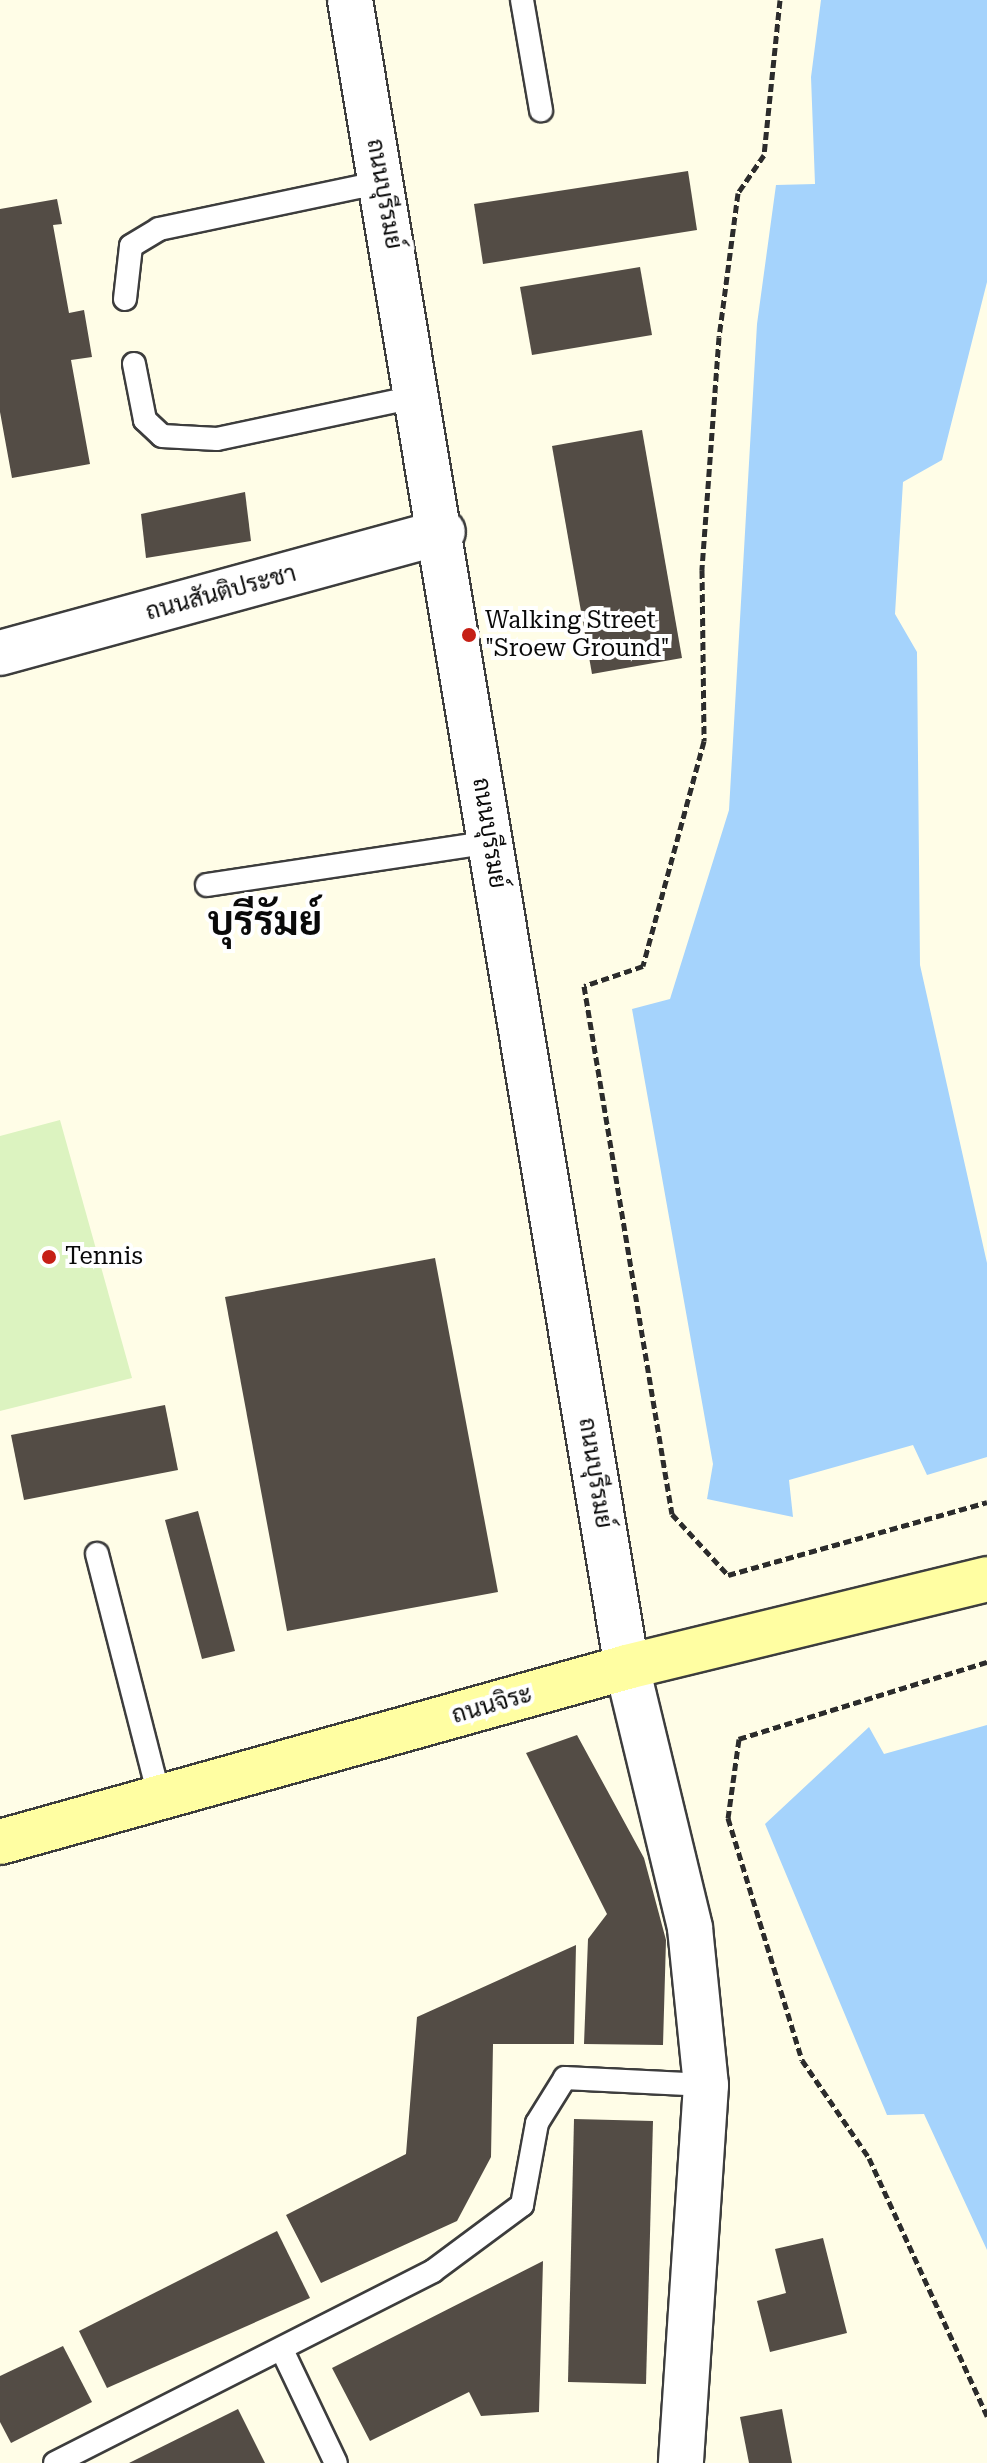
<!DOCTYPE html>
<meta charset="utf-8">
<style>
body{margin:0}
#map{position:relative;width:987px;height:2463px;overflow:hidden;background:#fffde7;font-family:"Roboto Serif",Sarabun,serif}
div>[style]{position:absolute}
.pitch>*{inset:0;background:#dcf3c0}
.water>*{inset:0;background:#a5d3fc}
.building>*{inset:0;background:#534c45}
.path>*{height:5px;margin-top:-2.5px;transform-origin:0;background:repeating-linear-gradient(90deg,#2c2c2c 0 8px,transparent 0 12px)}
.roads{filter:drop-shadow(2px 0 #3d3d3d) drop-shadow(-2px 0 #3d3d3d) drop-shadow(0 2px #3d3d3d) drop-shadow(0 -2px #3d3d3d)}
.lane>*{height:22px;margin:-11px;padding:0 11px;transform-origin:11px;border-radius:11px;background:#fff}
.street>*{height:44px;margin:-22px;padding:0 22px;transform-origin:22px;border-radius:22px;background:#fff}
.secondary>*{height:44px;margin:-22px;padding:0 22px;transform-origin:22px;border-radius:22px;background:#fffea2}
.dots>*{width:22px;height:22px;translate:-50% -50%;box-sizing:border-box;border:4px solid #fff;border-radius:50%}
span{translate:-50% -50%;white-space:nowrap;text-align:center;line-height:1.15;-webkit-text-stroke:8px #fff;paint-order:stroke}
.street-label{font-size:24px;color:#0a0a0a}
.poi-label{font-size:24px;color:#0a0a0a}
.left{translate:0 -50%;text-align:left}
.town-label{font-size:40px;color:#0a0a0a;font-weight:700}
</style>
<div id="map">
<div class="pitch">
<div style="clip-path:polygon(60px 1120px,132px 1378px,0 1411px,0 1136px)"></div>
</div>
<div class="water">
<div style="clip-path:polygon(821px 0,987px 0,987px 282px,942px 460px,903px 482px,895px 614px,917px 652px,920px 965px,987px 1263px,987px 1457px,927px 1475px,913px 1445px,789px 1480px,793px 1517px,707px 1499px,713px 1464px,632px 1009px,670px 999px,729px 810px,757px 324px,776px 185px,815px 184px,811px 77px)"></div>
<div style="clip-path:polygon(987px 1725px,987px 2250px,924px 2114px,887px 2115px,765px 1824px,869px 1727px,884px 1754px)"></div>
</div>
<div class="building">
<div style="clip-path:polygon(688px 171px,697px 230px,483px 264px,474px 204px)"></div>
<div style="clip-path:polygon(57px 199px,62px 224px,53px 225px,69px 313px,84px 310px,92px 357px,71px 360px,90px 464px,12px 478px,0 412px,0 209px)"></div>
<div style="clip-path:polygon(640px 267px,652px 335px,532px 355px,520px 287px)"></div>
<div style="clip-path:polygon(642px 430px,682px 658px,592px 674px,552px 446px)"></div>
<div style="clip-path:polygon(245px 492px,251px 541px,146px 558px,141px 514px)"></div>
<div style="clip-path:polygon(435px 1258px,498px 1592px,287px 1631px,225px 1297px)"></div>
<div style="clip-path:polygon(165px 1405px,178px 1470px,24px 1500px,11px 1435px)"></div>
<div style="clip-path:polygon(198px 1511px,235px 1651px,202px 1659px,165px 1520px)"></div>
<div style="clip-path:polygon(577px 1735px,644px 1858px,666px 1940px,663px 2045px,584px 2044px,588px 1939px,607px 1914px,526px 1753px)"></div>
<div style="clip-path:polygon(576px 1945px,574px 2044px,493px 2044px,491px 2157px,457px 2221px,321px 2283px,286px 2215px,406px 2154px,417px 2017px)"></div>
<div style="clip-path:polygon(574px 2119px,653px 2121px,646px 2384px,568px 2382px)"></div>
<div style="clip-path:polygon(277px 2231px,310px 2298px,107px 2388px,79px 2331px)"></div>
<div style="clip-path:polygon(823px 2238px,847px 2333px,770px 2352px,757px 2301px,786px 2293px,775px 2249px)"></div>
<div style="clip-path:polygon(543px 2261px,539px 2412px,481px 2416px,469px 2392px,370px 2441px,332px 2368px)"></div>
<div style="clip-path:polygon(63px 2346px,92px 2402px,11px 2443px,0 2422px,0 2376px)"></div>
<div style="clip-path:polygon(238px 2409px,265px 2463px,129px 2463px)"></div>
<div style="clip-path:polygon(782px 2409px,792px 2463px,749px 2463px,740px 2417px)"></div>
</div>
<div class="path">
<div style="left:780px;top:0;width:156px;rotate:95.9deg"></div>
<div style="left:764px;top:155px;width:46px;rotate:124.4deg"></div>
<div style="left:738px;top:193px;width:145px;rotate:97.5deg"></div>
<div style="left:719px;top:337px;width:234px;rotate:94.2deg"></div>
<div style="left:702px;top:570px;width:171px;rotate:89.3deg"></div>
<div style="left:704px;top:741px;width:233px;rotate:105.2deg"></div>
<div style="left:643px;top:966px;width:62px;rotate:161.3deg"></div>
<div style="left:584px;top:986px;width:535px;rotate:80.54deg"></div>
<div style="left:672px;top:1514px;width:83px;rotate:47.4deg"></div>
<div style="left:728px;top:1575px;width:269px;rotate:-15.7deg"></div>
<div style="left:987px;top:1662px;width:260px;rotate:162.8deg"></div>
<div style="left:739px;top:1739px;width:80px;rotate:97.9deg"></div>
<div style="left:728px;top:1818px;width:253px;rotate:73deg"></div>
<div style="left:802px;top:2060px;width:119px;rotate:55.6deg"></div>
<div style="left:869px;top:2158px;width:284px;rotate:65.4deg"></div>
</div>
<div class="roads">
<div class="lane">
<div style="left:522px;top:0;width:112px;rotate:80.2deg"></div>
<div style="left:125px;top:299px;width:53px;rotate:-83.5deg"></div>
<div style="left:131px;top:246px;width:33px;rotate:-31deg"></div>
<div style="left:159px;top:229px;width:228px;rotate:-11.9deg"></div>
<div style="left:134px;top:364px;width:57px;rotate:78.9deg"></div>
<div style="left:145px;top:420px;width:23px;rotate:43deg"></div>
<div style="left:162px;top:436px;width:55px;rotate:3.1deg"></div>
<div style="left:217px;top:439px;width:207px;rotate:-12deg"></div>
<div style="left:207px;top:885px;width:286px;rotate:-8.6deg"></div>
<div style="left:97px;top:1554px;width:254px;rotate:75.6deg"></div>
<div style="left:282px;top:2350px;width:125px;rotate:64.5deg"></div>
<div style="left:55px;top:2463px;width:424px;rotate:-26.9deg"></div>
<div style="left:433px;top:2271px;width:111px;rotate:-36.6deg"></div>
<div style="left:522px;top:2205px;width:83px;rotate:-79.6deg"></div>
<div style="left:537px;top:2123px;width:53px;rotate:-58.1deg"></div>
<div style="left:565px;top:2078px;width:141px;rotate:2.8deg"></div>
</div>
<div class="street">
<div style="left:350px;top:0;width:1690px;rotate:80.57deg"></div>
<div style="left:627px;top:1667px;width:268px;rotate:76.4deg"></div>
<div style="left:690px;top:1928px;width:158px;rotate:84.2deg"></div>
<div style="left:706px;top:2085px;width:379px;rotate:93.8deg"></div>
<div style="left:0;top:653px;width:459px;rotate:-15.3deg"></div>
</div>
<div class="secondary">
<div style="left:0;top:1842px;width:651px;rotate:-15.59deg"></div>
<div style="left:627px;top:1667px;width:371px;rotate:-13.7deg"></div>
</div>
</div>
<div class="dots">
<div style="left:469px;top:635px;background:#c62016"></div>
<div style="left:49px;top:1257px;background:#c62016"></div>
</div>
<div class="street-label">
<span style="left:384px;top:194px;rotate:80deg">ถนนบุรีรมย์</span>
<span style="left:221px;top:593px;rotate:-15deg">ถนนสันติประชา</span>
<span style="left:489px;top:833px;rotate:81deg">ถนนบุรีรมย์</span>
<span style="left:595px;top:1473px;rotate:81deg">ถนนบุรีรมย์</span>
<span style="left:492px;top:1705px;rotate:-16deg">ถนนจิระ</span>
</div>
<div class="poi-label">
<span class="left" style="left:485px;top:635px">Walking Street<br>"Sroew Ground"</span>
<span class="left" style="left:65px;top:1257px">Tennis</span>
</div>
<div class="town-label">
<span style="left:265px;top:922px">บุรีรัมย์</span>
</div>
</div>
